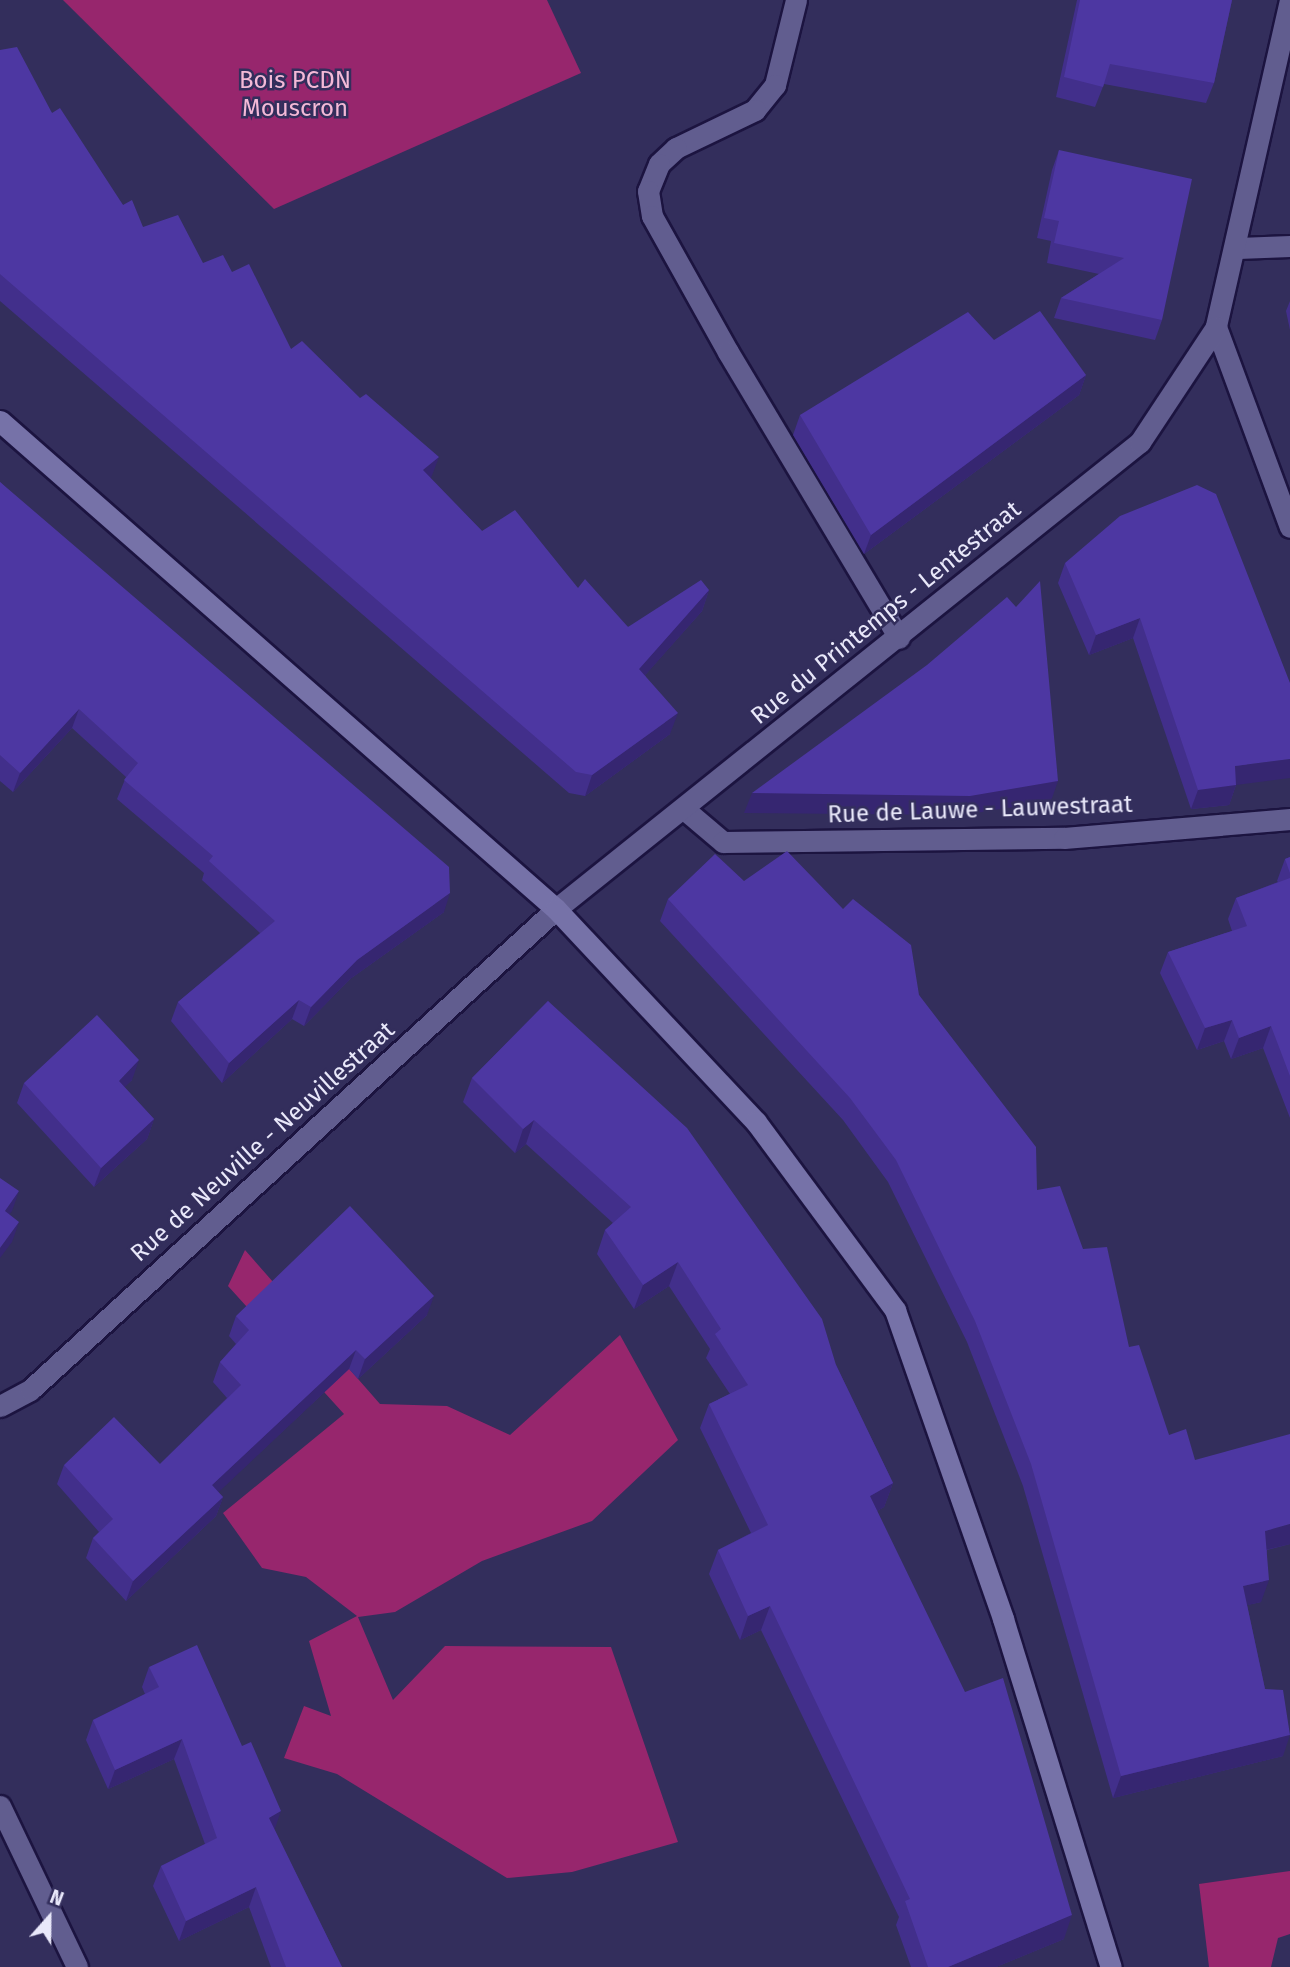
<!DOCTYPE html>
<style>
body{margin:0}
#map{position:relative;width:1290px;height:1967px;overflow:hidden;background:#332e5c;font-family:"Fira Sans",sans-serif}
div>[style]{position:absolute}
.forest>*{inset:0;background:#97266d}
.roads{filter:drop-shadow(2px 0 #1c1440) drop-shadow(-2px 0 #1c1440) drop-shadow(0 2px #1c1440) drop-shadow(0 -2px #1c1440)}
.lane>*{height:21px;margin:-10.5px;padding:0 10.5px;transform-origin:10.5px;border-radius:10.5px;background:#615d8f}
.street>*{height:21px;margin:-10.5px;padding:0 10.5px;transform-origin:10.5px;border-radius:10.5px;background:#615d8f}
.secondary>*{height:21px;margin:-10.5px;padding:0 10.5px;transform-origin:10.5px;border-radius:10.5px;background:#7672a8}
.wall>*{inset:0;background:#422f8b}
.shaded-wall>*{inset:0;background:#362671}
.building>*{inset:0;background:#4d37a2}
span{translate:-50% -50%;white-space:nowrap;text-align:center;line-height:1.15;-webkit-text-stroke:5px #332e5c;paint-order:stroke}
.park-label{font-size:24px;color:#f4b9d7}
.street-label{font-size:24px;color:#e9e8fa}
.north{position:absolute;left:14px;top:1883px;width:70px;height:70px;-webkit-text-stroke:5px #332e5c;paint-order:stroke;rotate:21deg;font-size:19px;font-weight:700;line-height:28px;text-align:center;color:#e9e8fa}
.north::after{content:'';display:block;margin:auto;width:24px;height:32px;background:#e9e8fa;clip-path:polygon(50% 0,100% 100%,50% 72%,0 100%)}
</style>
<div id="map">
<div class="forest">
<div style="clip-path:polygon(63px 0,547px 0,581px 73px,274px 209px)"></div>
<div style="clip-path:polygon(245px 1250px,380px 1404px,447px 1406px,510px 1435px,620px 1335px,678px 1440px,592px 1521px,482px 1561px,395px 1612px,358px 1617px,393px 1700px,445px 1646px,611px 1647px,678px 1842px,572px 1872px,507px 1878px,337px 1774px,284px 1758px,304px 1706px,331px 1716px,309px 1641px,357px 1616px,306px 1577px,262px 1568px,223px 1513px,344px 1414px,228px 1286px)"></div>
<div style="clip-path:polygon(1290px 1871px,1290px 1934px,1278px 1938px,1271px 1967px,1209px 1967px,1199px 1884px)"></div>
</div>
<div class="roads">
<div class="lane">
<div style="left:796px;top:0;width:88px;rotate:103.9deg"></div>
<div style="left:775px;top:85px;width:32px;rotate:129deg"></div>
<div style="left:755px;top:110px;width:88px;rotate:154.3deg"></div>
<div style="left:676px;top:148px;width:23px;rotate:137deg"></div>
<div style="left:659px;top:164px;width:29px;rotate:112deg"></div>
<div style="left:648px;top:191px;width:25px;rotate:81deg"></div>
<div style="left:652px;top:216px;width:156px;rotate:60.8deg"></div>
<div style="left:728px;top:352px;width:333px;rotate:59.1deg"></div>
<div style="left:1238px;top:248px;width:52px;rotate:-2.2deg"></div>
</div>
<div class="street">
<div style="left:1290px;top:0;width:335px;rotate:102.8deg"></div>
<div style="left:1216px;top:327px;width:213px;rotate:69.7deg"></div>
<div style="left:684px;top:809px;width:51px;rotate:40.2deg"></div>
<div style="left:723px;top:842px;width:341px;rotate:-0.7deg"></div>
<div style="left:1064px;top:838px;width:227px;rotate:-4.8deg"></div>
<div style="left:0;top:1406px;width:34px;rotate:-28deg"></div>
<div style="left:30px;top:1390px;width:713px;rotate:-42.44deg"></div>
<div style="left:556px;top:909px;width:748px;rotate:-38.65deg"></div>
<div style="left:1140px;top:442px;width:138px;rotate:-56.5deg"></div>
<div style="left:0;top:1806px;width:178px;rotate:64.4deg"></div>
</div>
<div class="secondary">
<div style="left:0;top:421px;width:740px;rotate:41.27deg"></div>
<div style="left:556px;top:909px;width:292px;rotate:46.8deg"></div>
<div style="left:756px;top:1122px;width:234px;rotate:53.5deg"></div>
<div style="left:895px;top:1310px;width:327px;rotate:70.7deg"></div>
<div style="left:1003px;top:1619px;width:364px;rotate:72.8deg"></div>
</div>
</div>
<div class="wall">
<div style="clip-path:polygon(1077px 0,1232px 0,1214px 83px,1206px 103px,1104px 84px,1095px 107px,1056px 97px)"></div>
<div style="clip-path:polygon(0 50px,52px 113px,123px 205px,143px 227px,203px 263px,232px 272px,291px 349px,431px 478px,430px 478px,482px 531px,578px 588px,628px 627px,709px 590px,702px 611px,645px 675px,670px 734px,585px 796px,569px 793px,0 301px)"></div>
<div style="clip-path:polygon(1059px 150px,1162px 320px,1155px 340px,1054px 318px,1061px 298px,1099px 274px,1047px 263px,1051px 241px,1037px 238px,1052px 170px)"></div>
<div style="clip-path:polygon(1290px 301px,1290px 330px,1286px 311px)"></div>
<div style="clip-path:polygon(994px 340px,1086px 375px,1079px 395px,864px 554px,793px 435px,800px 415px)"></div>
<div style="clip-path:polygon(0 482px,444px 912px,350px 979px,304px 1026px,292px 1019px,222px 1083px,171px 1021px,178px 1002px,260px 933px,202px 880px,204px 873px,117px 799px,126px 777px,72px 728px,13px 792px,0 781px)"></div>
<div style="clip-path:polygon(1065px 563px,1290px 683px,1236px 785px,1229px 805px,1191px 809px,1133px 638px,1089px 655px,1058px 583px)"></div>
<div style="clip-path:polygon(1290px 857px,1290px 1118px,1263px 1048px,1231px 1059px,1224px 1041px,1197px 1050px,1160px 973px,1168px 952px,1232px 931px,1228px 919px,1236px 898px,1278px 882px,1277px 881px,1285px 859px)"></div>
<div style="clip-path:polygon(744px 881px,919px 995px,1037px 1190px,1083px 1249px,1169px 1435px,1195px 1460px,1290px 1544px,1267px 1550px,1261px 1602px,1247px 1605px,1265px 1689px,1283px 1756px,1113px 1798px,1023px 1486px,967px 1342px,888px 1182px,843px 1120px,660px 921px,668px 899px)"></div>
<div style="clip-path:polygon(548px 1001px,836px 1365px,893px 1483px,884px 1507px,877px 1511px,1064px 1939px,996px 1967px,911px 1967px,896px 1925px,899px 1917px,761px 1630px,740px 1640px,709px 1574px,718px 1550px,751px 1533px,700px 1428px,709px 1404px,730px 1394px,706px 1358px,710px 1349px,669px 1286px,634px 1309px,597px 1254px,605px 1230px,613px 1223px,526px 1144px,515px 1153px,463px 1102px,472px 1078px)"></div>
<div style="clip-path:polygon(132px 1080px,124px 1087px,154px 1119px,147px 1139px,94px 1187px,17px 1103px,24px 1083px)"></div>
<div style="clip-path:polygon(427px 1315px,358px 1379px,349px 1369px,218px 1492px,223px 1497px,216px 1516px,126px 1601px,86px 1558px,93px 1538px,99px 1532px,57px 1484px,64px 1465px,160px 1464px,227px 1398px,213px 1382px,220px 1362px,236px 1344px,229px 1336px,236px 1316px)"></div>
<div style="clip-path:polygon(149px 1667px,274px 1829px,342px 1967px,271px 1967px,249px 1907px,179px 1941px,153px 1886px,161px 1866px,205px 1844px,174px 1759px,108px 1789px,86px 1740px,93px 1720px,145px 1694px,142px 1687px)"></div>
</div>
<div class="shaded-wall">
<div style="clip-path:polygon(1086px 375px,1079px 395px,864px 554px,871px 535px)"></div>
<div style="clip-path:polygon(439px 457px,431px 478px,415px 491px,423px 470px)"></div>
<div style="clip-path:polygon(709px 590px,702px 611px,632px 690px,639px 669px)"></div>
<div style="clip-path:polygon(1140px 618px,1133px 638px,1089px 655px,1096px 635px)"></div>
<div style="clip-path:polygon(79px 709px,72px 728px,13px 792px,20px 773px)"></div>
<div style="clip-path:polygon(678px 713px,670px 734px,585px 796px,592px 775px)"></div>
<div style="clip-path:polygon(1290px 759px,1290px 778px,1236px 785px,1229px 805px,1191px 809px,1198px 790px,1235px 766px)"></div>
<div style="clip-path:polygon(1058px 781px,1051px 801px,963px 815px,744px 813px,752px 793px)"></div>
<div style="clip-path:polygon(450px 893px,444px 912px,350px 979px,304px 1026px,311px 1007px,357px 960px)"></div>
<div style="clip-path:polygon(299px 1000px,292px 1019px,222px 1083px,229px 1063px)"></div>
<div style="clip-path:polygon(1232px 1020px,1224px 1041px,1197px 1050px,1205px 1028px)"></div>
<div style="clip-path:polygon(1271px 1026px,1263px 1048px,1231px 1059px,1239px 1038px)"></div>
<div style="clip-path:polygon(139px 1060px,132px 1080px,111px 1101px,119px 1081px)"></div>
<div style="clip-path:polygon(154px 1119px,147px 1139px,94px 1187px,101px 1168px)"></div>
<div style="clip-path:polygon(534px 1120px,526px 1144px,515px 1153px,523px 1129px)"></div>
<div style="clip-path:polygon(19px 1191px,12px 1211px,0 1228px,5px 1211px)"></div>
<div style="clip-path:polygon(19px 1222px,12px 1242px,0 1258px,0 1248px)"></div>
<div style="clip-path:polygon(678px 1262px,669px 1286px,634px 1309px,643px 1285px)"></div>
<div style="clip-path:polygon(434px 1296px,427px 1315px,358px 1379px,365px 1359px)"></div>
<div style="clip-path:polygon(356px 1350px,349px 1369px,205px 1505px,212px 1485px)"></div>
<div style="clip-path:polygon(893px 1483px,884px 1507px,861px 1520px,870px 1496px)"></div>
<div style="clip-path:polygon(223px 1497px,216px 1516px,126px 1601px,133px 1581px)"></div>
<div style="clip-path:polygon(1290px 1524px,1290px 1544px,1257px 1552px,1265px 1531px)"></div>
<div style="clip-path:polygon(1269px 1580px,1261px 1602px,1235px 1608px,1243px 1586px)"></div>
<div style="clip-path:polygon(770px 1606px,761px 1630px,740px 1640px,748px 1616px)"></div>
<div style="clip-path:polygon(1290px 1735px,1283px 1756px,1113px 1798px,1121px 1776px)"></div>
<div style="clip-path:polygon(182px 1739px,174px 1759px,108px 1789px,115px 1770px)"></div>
<div style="clip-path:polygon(281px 1811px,274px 1831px,269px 1818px)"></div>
<div style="clip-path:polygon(256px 1887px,249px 1907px,179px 1941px,186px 1921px)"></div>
<div style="clip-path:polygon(1072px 1915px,1064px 1939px,996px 1967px,948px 1967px)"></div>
</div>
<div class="building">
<div style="clip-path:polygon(1080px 0,1232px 0,1214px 83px,1110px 64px,1103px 87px,1064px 77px)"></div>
<div style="clip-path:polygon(17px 47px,52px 113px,60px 108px,123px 205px,132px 200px,143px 227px,178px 215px,203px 263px,223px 255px,232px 272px,249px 264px,291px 349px,302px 341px,360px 398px,366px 394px,439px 457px,423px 470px,482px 531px,515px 510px,578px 588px,585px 579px,628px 627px,701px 580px,709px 590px,639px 669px,678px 713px,592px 775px,576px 772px,0 274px,0 50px)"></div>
<div style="clip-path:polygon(1059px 150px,1192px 179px,1162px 320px,1061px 298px,1124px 258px,1054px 243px,1059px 221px,1044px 218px)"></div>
<div style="clip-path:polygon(1040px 311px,1086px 375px,871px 535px,800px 415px,968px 312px,994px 340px)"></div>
<div style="clip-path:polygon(0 482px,449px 867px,450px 893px,357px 960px,311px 1007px,299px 1000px,229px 1063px,178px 1002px,275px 921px,209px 861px,213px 856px,124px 780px,138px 763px,79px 709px,20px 773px,0 755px)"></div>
<div style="clip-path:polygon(1197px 485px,1216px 494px,1290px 683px,1290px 759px,1235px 766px,1236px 785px,1198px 790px,1140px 618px,1096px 635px,1065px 563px,1120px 516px)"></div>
<div style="clip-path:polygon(1040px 581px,1058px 781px,970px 796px,752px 793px,927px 665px,1007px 597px,1016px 607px)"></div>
<div style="clip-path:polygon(787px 851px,843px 909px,853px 899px,911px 945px,919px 995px,1036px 1147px,1037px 1190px,1060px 1186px,1083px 1249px,1107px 1247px,1129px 1347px,1139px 1345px,1169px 1435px,1186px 1429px,1195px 1460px,1290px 1434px,1290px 1524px,1265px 1531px,1269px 1580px,1243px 1586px,1265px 1689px,1283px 1690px,1290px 1735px,1121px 1776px,1031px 1464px,975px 1321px,896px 1160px,850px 1098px,668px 899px,715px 854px,744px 881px)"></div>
<div style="clip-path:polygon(1290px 857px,1290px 873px,1285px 859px)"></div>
<div style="clip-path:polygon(1290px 878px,1290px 1076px,1271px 1026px,1239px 1038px,1232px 1020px,1205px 1028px,1168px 952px,1247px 926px,1236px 898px)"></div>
<div style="clip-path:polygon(548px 1001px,687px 1128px,822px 1319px,836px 1365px,893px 1483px,870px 1496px,965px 1692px,1003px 1678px,1072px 1915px,948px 1967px,928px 1967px,905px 1901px,910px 1899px,770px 1606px,748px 1616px,718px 1550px,768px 1525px,709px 1404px,748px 1385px,715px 1334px,721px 1329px,678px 1262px,643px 1285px,605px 1230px,631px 1207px,534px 1120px,523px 1129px,472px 1078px)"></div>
<div style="clip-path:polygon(97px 1015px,139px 1060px,119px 1081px,154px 1119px,101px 1168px,24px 1083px)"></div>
<div style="clip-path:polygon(0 1178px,19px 1191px,5px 1211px,19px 1222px,0 1248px)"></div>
<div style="clip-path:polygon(350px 1206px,434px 1296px,365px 1359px,356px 1350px,212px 1485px,223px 1497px,133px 1581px,93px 1538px,113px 1519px,64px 1465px,114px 1417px,160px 1464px,241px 1385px,220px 1362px,249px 1330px,236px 1316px)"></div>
<div style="clip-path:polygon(197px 1645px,242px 1746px,251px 1742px,281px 1811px,269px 1818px,342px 1967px,286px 1967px,256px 1887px,186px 1921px,161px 1866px,217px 1838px,182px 1739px,115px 1770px,93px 1720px,159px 1687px,149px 1667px)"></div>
</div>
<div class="park-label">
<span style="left:295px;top:95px">Bois PCDN<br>Mouscron</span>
</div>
<div class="street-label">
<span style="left:886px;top:613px;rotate:-39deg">Rue du Printemps - Lentestraat</span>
<span style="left:980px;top:810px;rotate:-2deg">Rue de Lauwe - Lauwestraat</span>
<span style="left:263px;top:1142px;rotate:-42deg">Rue de Neuville - Neuvillestraat</span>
</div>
<div class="north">N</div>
</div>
